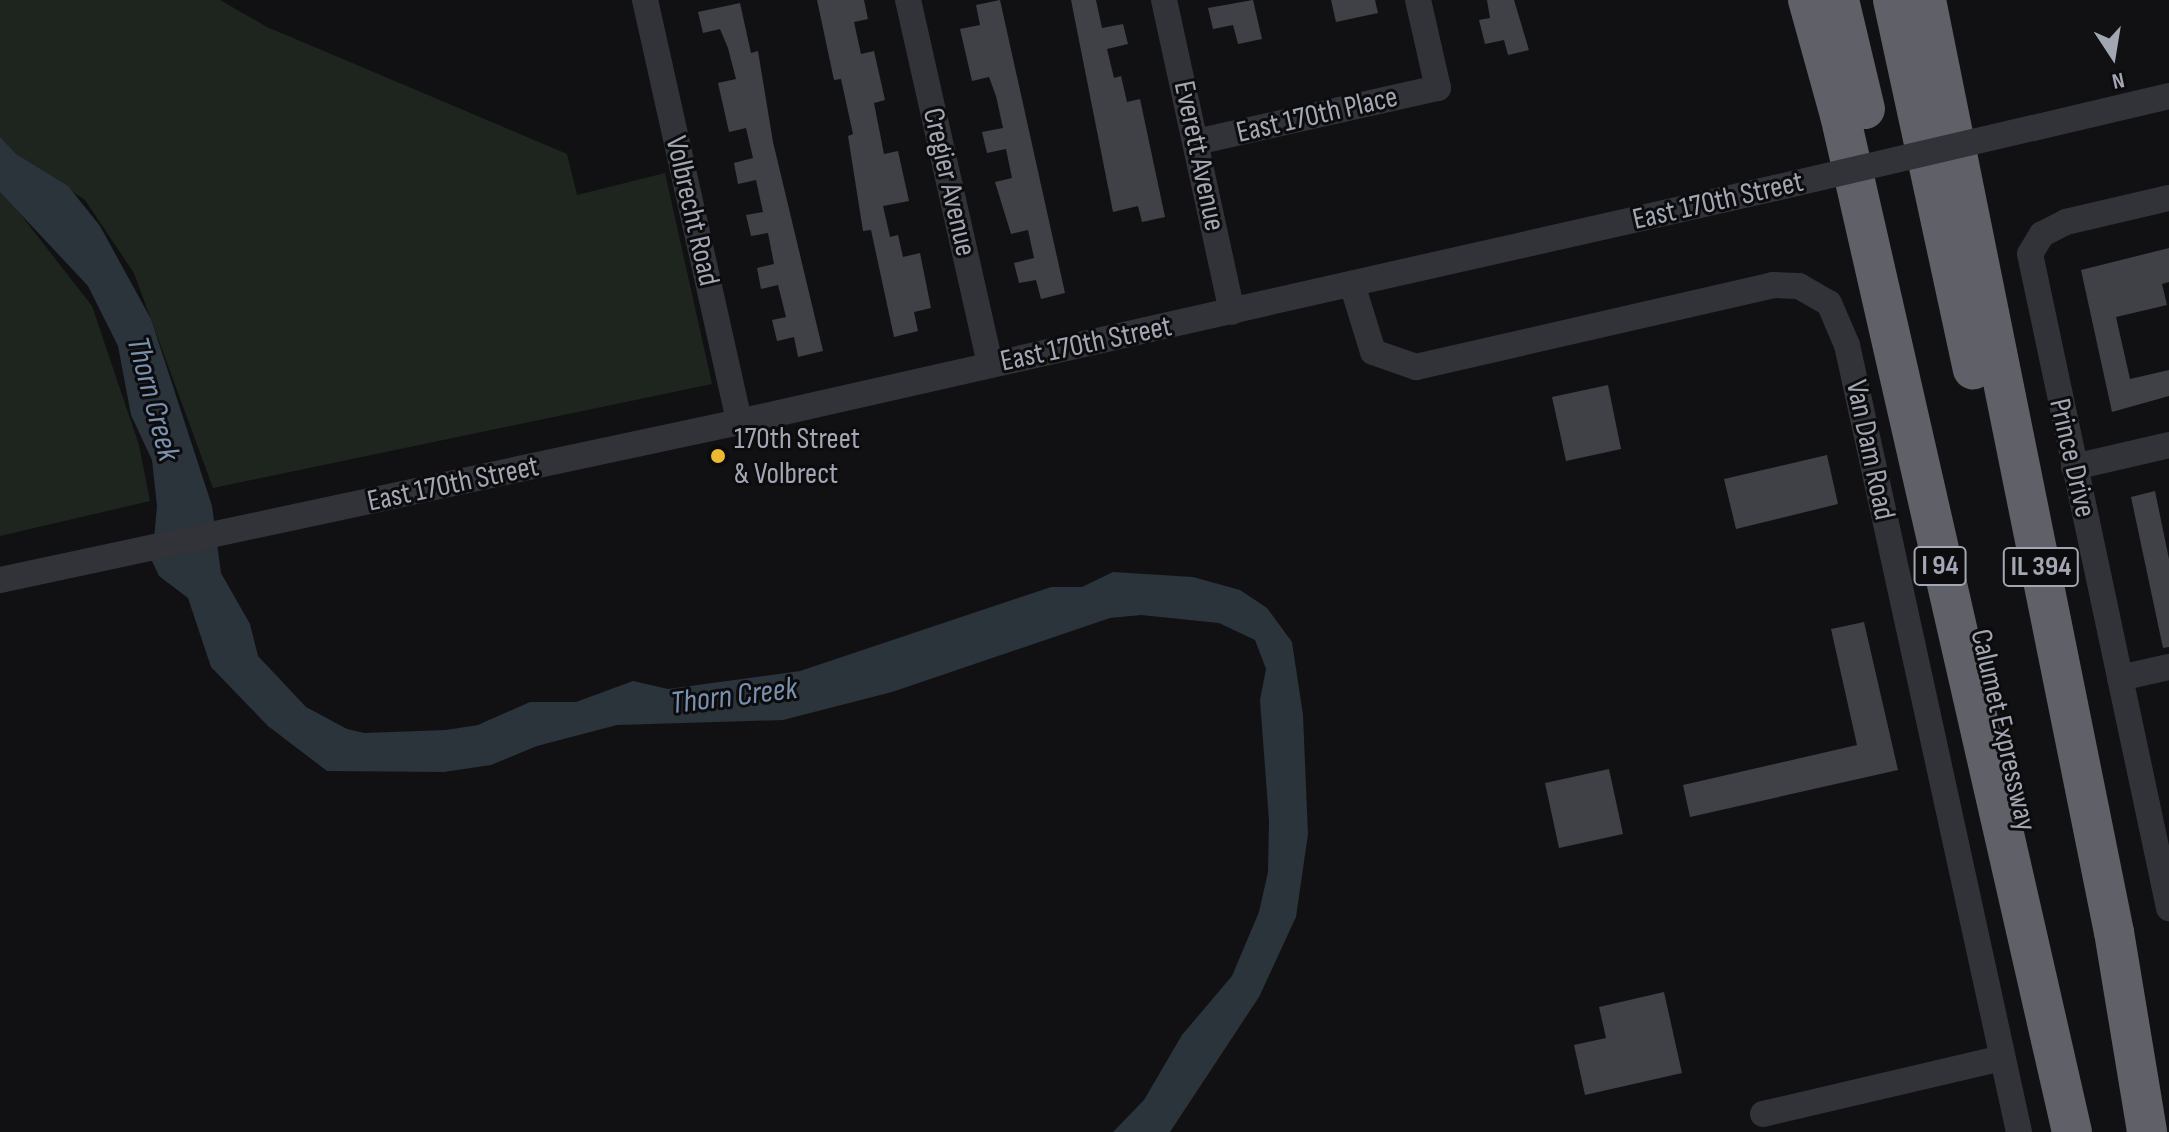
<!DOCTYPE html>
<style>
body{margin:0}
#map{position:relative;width:2169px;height:1132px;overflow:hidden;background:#111113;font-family:"Sofia Sans Condensed",sans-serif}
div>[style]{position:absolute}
.green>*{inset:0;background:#1e251f}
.water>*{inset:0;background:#2b333b}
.building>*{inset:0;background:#404146}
.minor>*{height:26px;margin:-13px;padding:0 13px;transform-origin:13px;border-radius:13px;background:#323338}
.highway>*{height:40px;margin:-20px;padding:0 20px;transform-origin:20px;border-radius:20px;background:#5f6068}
.minor-bridge>*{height:26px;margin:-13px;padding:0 13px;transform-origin:13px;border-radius:13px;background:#323338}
.dots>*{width:22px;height:22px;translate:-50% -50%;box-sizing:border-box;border:4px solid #0c0c0e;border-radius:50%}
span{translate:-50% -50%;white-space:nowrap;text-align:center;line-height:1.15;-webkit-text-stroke:6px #0c0c0e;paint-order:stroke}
.shield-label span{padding:2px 6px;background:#0c0c0e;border:2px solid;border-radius:6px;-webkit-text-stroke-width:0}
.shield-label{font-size:28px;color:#a3a7b3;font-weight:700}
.street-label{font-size:30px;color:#a3a7b3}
.poi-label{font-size:30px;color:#a3a7b3}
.left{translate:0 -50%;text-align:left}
.water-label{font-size:32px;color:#7a92ae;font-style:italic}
.north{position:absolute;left:2073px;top:16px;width:80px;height:80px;-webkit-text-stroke:6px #0c0c0e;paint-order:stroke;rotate:168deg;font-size:22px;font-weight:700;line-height:32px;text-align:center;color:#a3a7b3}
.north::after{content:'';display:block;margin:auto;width:28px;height:36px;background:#a3a7b3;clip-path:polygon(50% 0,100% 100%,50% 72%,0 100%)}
</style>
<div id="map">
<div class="green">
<div style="clip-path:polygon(0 0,220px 0,267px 27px,567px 154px,577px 195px,665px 173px,712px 384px,213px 488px,134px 273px,85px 200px,0 144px)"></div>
<div style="clip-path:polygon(0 188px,92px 306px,139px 445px,150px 501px,0 536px)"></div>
</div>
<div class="water">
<div style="clip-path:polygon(0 137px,16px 154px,68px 186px,100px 226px,151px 319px,212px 506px,221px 573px,250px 624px,258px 656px,306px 707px,347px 729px,364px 733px,446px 730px,478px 725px,530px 702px,576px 702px,633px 681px,668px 689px,800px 671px,1051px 587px,1082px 587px,1113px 572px,1193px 577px,1240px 590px,1267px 608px,1292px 642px,1303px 715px,1308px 834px,1296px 917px,1259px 997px,1170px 1132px,1113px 1132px,1144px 1100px,1182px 1035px,1232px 976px,1259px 912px,1268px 872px,1269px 821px,1260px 700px,1266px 669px,1255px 640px,1219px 623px,1141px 615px,1110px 618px,892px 692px,783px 720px,617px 725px,537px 746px,491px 765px,444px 772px,327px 771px,268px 726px,211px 667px,188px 598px,159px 576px,152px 561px,157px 506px,152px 460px,131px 415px,118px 346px,88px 286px,0 192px)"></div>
</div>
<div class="building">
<div style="clip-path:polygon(817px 0,864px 0,868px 19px,854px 22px,861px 54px,874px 51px,885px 100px,874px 103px,884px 154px,898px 151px,909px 201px,883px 206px,890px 237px,898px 235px,903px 257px,920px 253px,931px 308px,914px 312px,918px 331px,894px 337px,871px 230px,863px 231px,848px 136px,853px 134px,841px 79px,834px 80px)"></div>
<div style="clip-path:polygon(1000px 0,1065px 293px,1041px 299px,1036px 280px,1019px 283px,1014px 263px,1034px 258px,1028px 230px,1011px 234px,995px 182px,1012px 178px,1006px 149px,987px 153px,982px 132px,1003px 128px,996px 96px,989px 77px,972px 81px,960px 29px,980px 25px,976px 5px)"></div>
<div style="clip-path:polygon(1071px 0,1096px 0,1102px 28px,1123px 24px,1128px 44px,1107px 49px,1114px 78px,1121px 76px,1127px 102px,1140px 99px,1165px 217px,1142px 222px,1138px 206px,1113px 212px)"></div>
<div style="clip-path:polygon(1253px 0,1262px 39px,1238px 44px,1233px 25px,1213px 29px,1208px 8px)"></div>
<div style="clip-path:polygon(1331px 0,1375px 0,1378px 13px,1336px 22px)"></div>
<div style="clip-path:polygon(1487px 0,1514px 0,1529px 50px,1508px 55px,1504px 40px,1485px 44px,1479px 20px,1490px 18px)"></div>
<div style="clip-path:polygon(740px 3px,751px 53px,758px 51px,773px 142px,823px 351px,798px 357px,794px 337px,777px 341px,772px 320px,786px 317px,778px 285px,761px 289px,757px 268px,774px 264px,768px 233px,751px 236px,746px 215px,763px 212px,756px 180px,738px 184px,734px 163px,753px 158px,746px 128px,729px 132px,718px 83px,736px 79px,728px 48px,720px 29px,703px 33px,698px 12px)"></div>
<div style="clip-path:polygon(2169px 248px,2169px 282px,2162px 284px,2167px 305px,2116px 317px,2130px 379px,2169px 370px,2169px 396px,2112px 412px,2081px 270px)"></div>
<div style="clip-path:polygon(1608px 385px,1621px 449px,1566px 461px,1552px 397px)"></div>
<div style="clip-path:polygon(1827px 455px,1838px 504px,1736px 529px,1724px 479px)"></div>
<div style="clip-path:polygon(2155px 491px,2169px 559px,2169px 647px,2163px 648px,2131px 497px)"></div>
<div style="clip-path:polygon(1864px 622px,1898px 770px,1690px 817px,1683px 785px,1857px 745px,1831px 629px)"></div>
<div style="clip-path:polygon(1609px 769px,1623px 834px,1559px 848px,1545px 783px)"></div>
<div style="clip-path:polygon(1664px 992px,1682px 1073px,1585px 1095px,1574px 1045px,1606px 1038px,1599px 1007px)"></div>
</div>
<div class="minor">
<div style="left:645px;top:0;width:432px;rotate:77.4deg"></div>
<div style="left:908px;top:0;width:374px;rotate:77.3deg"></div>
<div style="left:1164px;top:0;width:319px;rotate:77.7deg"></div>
<div style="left:2033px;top:128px;width:140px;rotate:-13.2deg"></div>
<div style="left:1196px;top:142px;width:248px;rotate:-12.6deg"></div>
<div style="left:1438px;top:88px;width:90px;rotate:-102.8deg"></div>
<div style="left:2169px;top:198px;width:106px;rotate:166.9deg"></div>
<div style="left:2066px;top:222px;width:27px;rotate:153deg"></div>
<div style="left:2042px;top:234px;width:23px;rotate:121deg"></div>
<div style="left:2030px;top:254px;width:669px;rotate:78deg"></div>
<div style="left:1352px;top:284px;width:71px;rotate:72.8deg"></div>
<div style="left:1373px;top:352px;width:46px;rotate:19.2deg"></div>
<div style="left:1416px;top:367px;width:366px;rotate:-12.9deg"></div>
<div style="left:1773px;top:285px;width:26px;rotate:2deg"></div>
<div style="left:1799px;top:286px;width:34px;rotate:30deg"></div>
<div style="left:1829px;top:303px;width:46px;rotate:66.8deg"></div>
<div style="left:1847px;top:345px;width:806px;rotate:77.67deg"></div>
<div style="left:2074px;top:467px;width:98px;rotate:-13deg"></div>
<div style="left:0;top:580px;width:756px;rotate:-12.07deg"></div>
<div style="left:739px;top:422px;width:1062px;rotate:-12.73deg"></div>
<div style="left:2120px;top:678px;width:50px;rotate:-12.7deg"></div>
<div style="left:1763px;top:1114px;width:245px;rotate:-13.2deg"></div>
</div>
<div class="highway">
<div style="left:1808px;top:0;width:119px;rotate:74.5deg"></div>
<div style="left:1840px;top:115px;width:1043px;rotate:77.15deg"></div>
<div style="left:1839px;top:0;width:112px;rotate:76.6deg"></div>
<div style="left:1893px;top:0;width:378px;rotate:77.8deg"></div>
<div style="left:1926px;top:0;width:951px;rotate:78.6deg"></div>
<div style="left:2114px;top:932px;width:203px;rotate:80.6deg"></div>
</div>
<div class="minor-bridge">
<div style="left:1775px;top:188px;width:265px;rotate:-13.1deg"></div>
</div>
<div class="dots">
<div style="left:718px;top:456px;background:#ecb930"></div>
</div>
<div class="shield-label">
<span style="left:1940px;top:566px">I 94</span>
<span style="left:2041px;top:567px">IL 394</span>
</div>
<div class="street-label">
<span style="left:1317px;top:115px;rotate:-13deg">East 170th Place</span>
<span style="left:1199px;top:156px;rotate:78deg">Everett Avenue</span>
<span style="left:949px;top:182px;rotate:77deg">Cregier Avenue</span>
<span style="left:1718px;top:201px;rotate:-13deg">East 170th Street</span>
<span style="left:692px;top:211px;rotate:77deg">Volbrecht Road</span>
<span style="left:1086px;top:344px;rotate:-12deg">East 170th Street</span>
<span style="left:1870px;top:450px;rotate:78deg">Van Dam Road</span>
<span style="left:2072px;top:458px;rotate:77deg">Prince Drive</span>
<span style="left:453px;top:484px;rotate:-12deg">East 170th Street</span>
<span style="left:2003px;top:730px;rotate:77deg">Calumet Expressway</span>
</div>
<div class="poi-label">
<span class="left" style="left:734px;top:456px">170th Street<br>&amp; Volbrect</span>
</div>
<div class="water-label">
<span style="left:152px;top:399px;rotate:75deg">Thorn Creek</span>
<span style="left:734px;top:697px;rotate:-7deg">Thorn Creek</span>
</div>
<div class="north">N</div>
</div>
